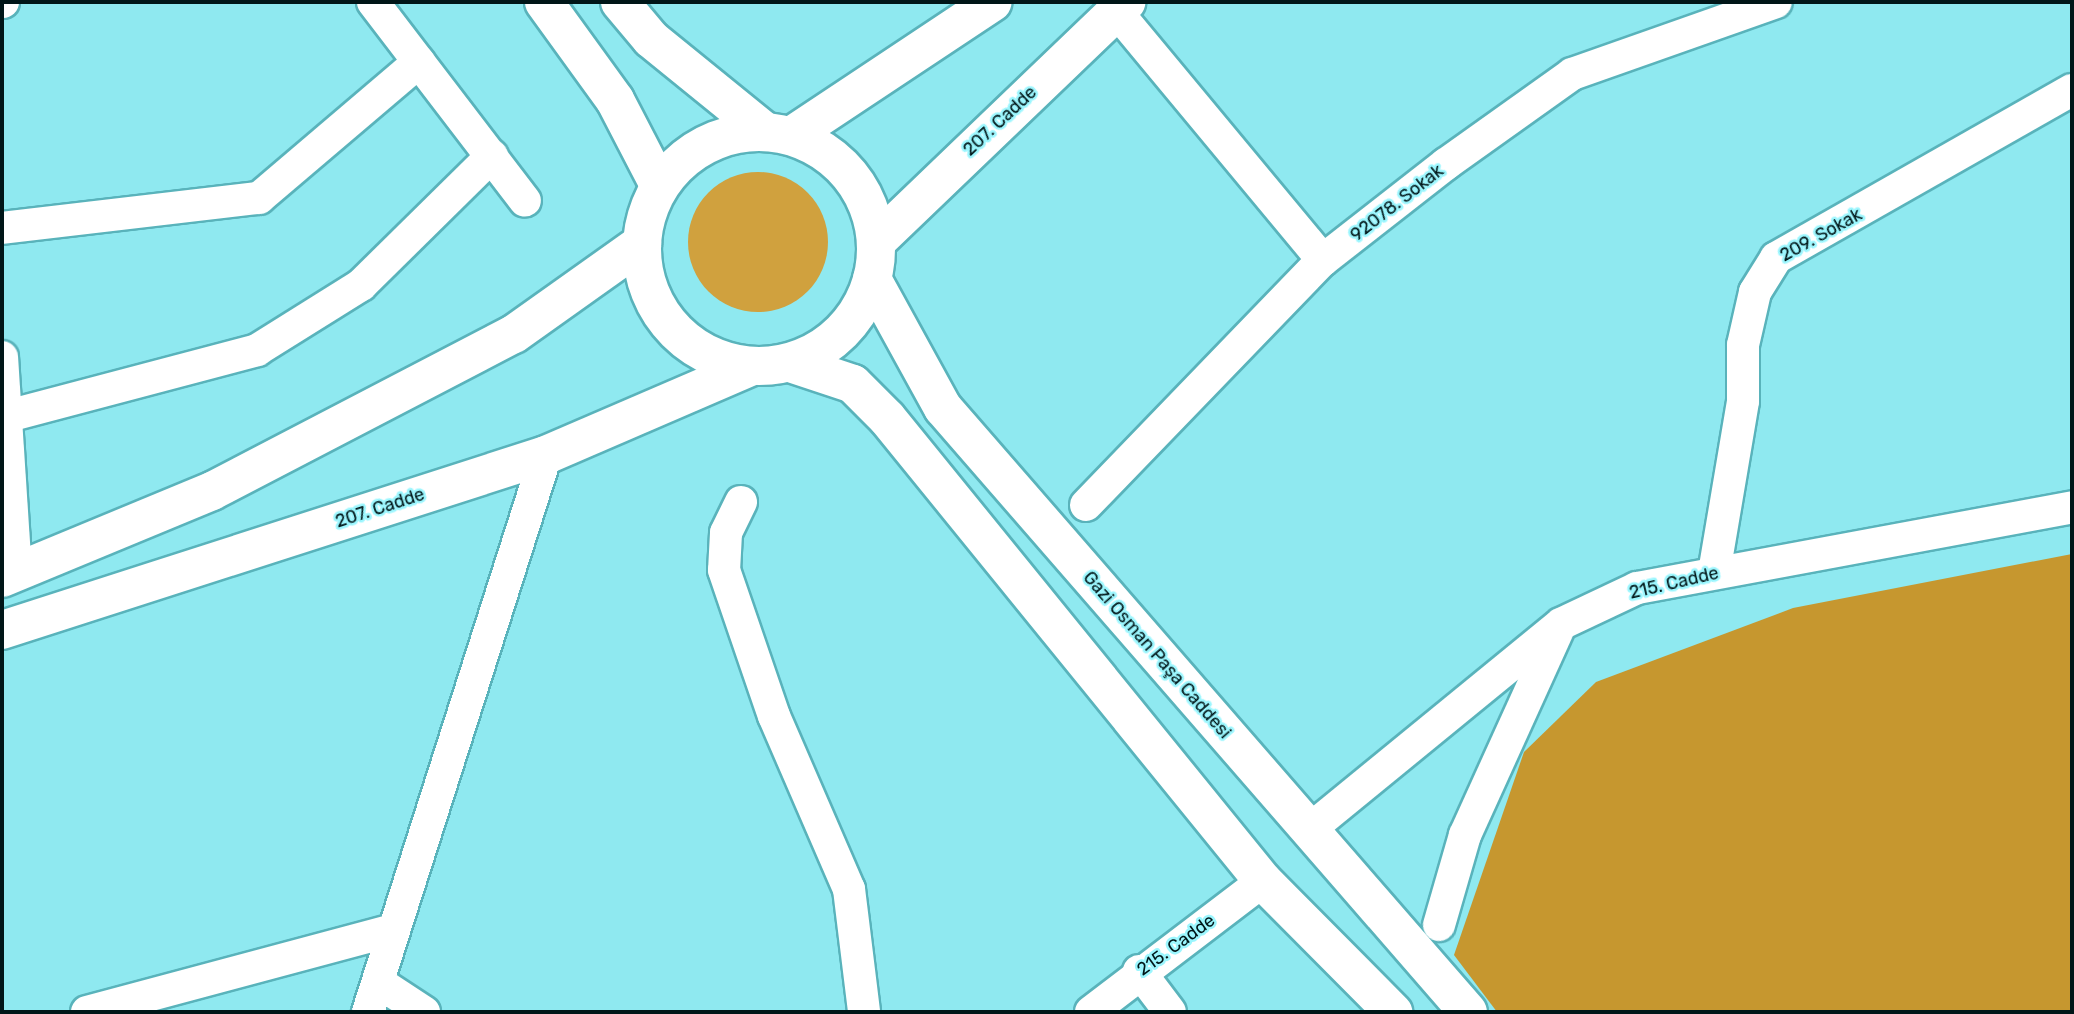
<!DOCTYPE html>
<meta charset="utf-8">
<style>
body{margin:0}
#map{position:relative;width:2074px;height:1014px;overflow:hidden;background:#8fe9f0;font-family:Rubik,sans-serif}
div>[style]{position:absolute}
.green>*{inset:0;background:#d0a13e}
.round{border-radius:50%}
.forest>*{inset:0;background:#c6972f}
.roads{filter:drop-shadow(2px 0 #59b3bb) drop-shadow(-2px 0 #59b3bb) drop-shadow(0 2px #59b3bb) drop-shadow(0 -2px #59b3bb)}
.street>*{height:32px;margin:-16px;padding:0 16px;transform-origin:16px;border-radius:16px;background:#fff}
.secondary>*{height:38px;margin:-19px;padding:0 19px;transform-origin:19px;border-radius:19px;background:#fff}
.secondary>.ring{margin:-19px;padding:0;box-sizing:content-box;background:none;border:38px solid #fff;border-radius:50%}
span{translate:-50% -50%;white-space:nowrap;text-align:center;line-height:1.15;-webkit-text-stroke:5px #9cf6fe;paint-order:stroke}
.street-label{font-size:18px;color:#001618}
.frame{position:absolute;inset:0;border:4px solid #001618;pointer-events:none}
</style>
<div id="map">
<div class="green">
<div class="round" style="left:688px;top:172px;width:140px;height:140px"></div>
</div>
<div class="forest">
<div style="clip-path:polygon(2072px 554px,2072px 1012px,1497px 1012px,1454px 955px,1524px 752px,1596px 682px,1793px 608px)"></div>
</div>
<div class="roads">
<div class="street">
<div style="left:2px;top:2px;width:1px"></div>
<div style="left:373px;top:2px;width:250px;rotate:52.6deg"></div>
<div style="left:1116px;top:11px;width:324px;rotate:50.3deg"></div>
<div style="left:2px;top:228px;width:259px;rotate:-6.7deg"></div>
<div style="left:259px;top:198px;width:210px;rotate:-40.4deg"></div>
<div style="left:2px;top:357px;width:217px;rotate:86.3deg"></div>
<div style="left:8px;top:416px;width:258px;rotate:-14.8deg"></div>
<div style="left:257px;top:350px;width:123px;rotate:-32deg"></div>
<div style="left:361px;top:285px;width:184px;rotate:-44.6deg"></div>
<div style="left:741px;top:502px;width:34px;rotate:116deg"></div>
<div style="left:726px;top:533px;width:37px;rotate:93deg"></div>
<div style="left:724px;top:570px;width:154px;rotate:71.1deg"></div>
<div style="left:774px;top:716px;width:189px;rotate:66.6deg"></div>
<div style="left:849px;top:889px;width:124px;rotate:83deg"></div>
<div style="left:1086px;top:505px;width:341px;rotate:-46deg"></div>
<div style="left:1323px;top:260px;width:156px;rotate:-38deg"></div>
<div style="left:1446px;top:164px;width:155px;rotate:-35.5deg"></div>
<div style="left:1572px;top:74px;width:216px;rotate:-19.4deg"></div>
<div style="left:1714px;top:573px;width:174px;rotate:-80.4deg"></div>
<div style="left:1743px;top:401px;width:56px;rotate:-90deg"></div>
<div style="left:1743px;top:345px;width:54px;rotate:-77.2deg"></div>
<div style="left:1755px;top:292px;width:40px;rotate:-58deg"></div>
<div style="left:1776px;top:258px;width:340px;rotate:-29.6deg"></div>
<div style="left:1309px;top:830px;width:325px;rotate:-39.3deg"></div>
<div style="left:1561px;top:624px;width:84px;rotate:-25.3deg"></div>
<div style="left:1637px;top:588px;width:442px;rotate:-10.5deg"></div>
<div style="left:1439px;top:925px;width:94px;rotate:-73.9deg"></div>
<div style="left:1465px;top:835px;width:223px;rotate:-65.6deg"></div>
<div style="left:1139px;top:971px;width:51px;rotate:52.9deg"></div>
<div style="left:378px;top:982px;width:55px;rotate:33.1deg"></div>
<div style="left:87px;top:1012px;width:318px;rotate:-15deg"></div>
<div style="left:368px;top:1012px;width:585px;rotate:-72.28deg"></div>
<div style="left:1091px;top:1012px;width:216px;rotate:-37.3deg"></div>
</div>
<div class="secondary">
<div style="left:544px;top:2px;width:121px;rotate:54.1deg"></div>
<div style="left:615px;top:100px;width:96px;rotate:62.6deg"></div>
<div style="left:620px;top:2px;width:48px;rotate:50deg"></div>
<div style="left:651px;top:39px;width:144px;rotate:39.1deg"></div>
<div class="ring" style="left:642px;top:132px;width:196px;height:196px"></div>
<div style="left:791px;top:136px;width:242px;rotate:-33.6deg"></div>
<div style="left:876px;top:242px;width:347px;rotate:-43.8deg"></div>
<div style="left:872px;top:279px;width:147px;rotate:61.2deg"></div>
<div style="left:943px;top:408px;width:800px;rotate:49deg"></div>
<div style="left:790px;top:363px;width:66px;rotate:18.4deg"></div>
<div style="left:853px;top:384px;width:48px;rotate:45deg"></div>
<div style="left:887px;top:418px;width:596px;rotate:50.92deg"></div>
<div style="left:1263px;top:881px;width:185px;rotate:45.2deg"></div>
<div style="left:2px;top:578px;width:227px;rotate:-22.5deg"></div>
<div style="left:212px;top:491px;width:340px;rotate:-27.5deg"></div>
<div style="left:514px;top:334px;width:157px;rotate:-35.4deg"></div>
<div style="left:2px;top:630px;width:571px;rotate:-17.83deg"></div>
<div style="left:546px;top:455px;width:222px;rotate:-23.3deg"></div>
</div>
</div>
<div class="street-label">
<span style="left:1000px;top:121px;rotate:-43deg">207. Cadde</span>
<span style="left:1397px;top:203px;rotate:-38deg">92078. Sokak</span>
<span style="left:1821px;top:235px;rotate:-29deg">209. Sokak</span>
<span style="left:380px;top:508px;rotate:-18deg">207. Cadde</span>
<span style="left:1674px;top:583px;rotate:-13deg">215. Cadde</span>
<span style="left:1157px;top:655px;rotate:49deg">Gazi Osman Paşa Caddesi</span>
<span style="left:1176px;top:945px;rotate:-36deg">215. Cadde</span>
</div>
<div class="frame"></div>
</div>
